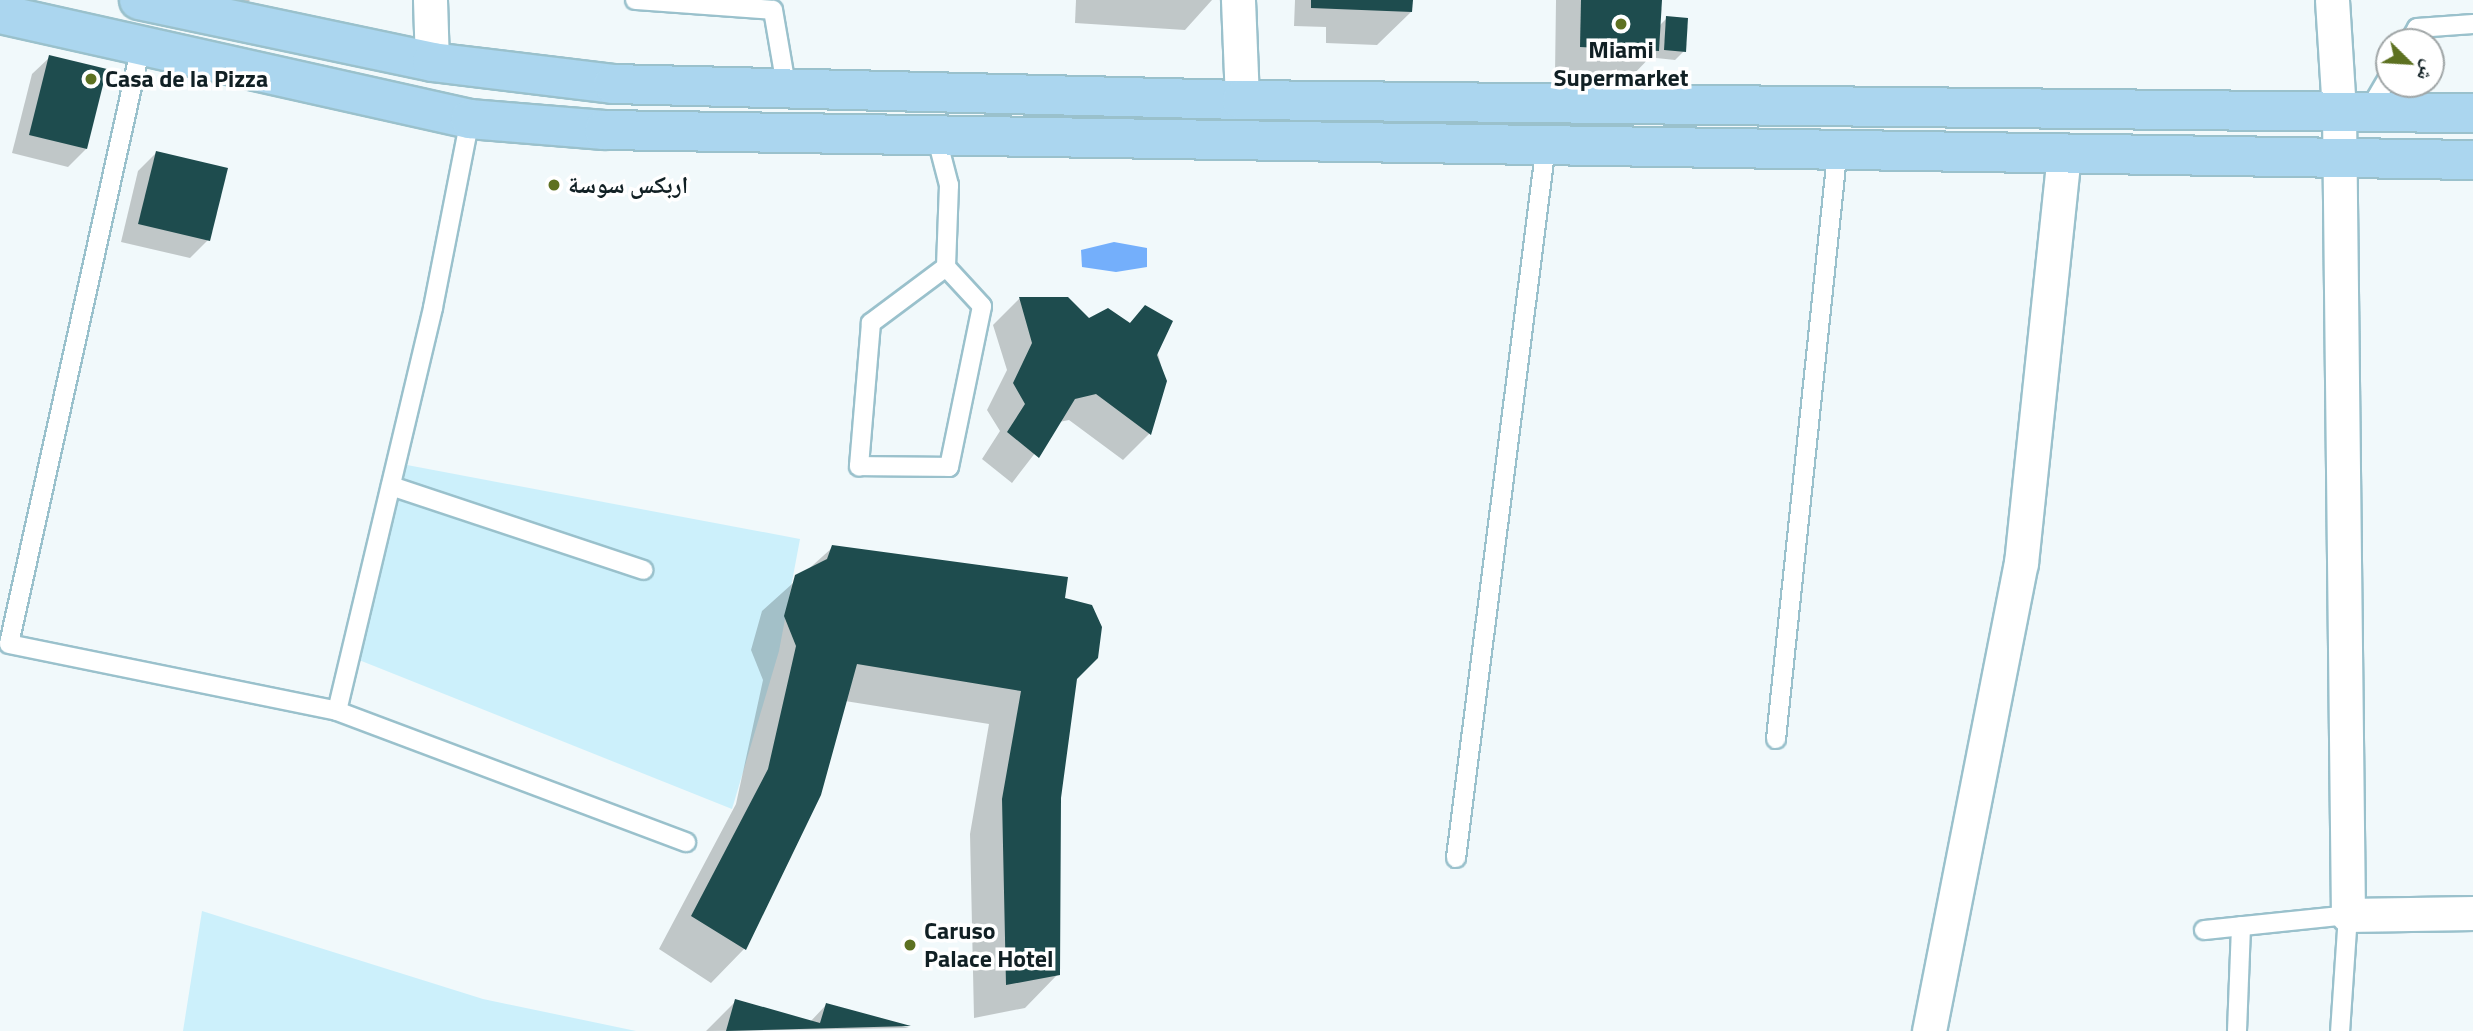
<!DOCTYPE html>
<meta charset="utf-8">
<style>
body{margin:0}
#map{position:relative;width:2473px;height:1031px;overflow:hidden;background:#f1f9fb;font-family:"Titillium Web","Noto Naskh Arabic",sans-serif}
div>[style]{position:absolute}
.green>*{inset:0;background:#ccf0fb}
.water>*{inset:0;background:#74affb}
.shadow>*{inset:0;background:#0003}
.building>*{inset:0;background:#1e4c4e}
.roads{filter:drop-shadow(2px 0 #9ac1cc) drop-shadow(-2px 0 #9ac1cc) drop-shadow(0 2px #9ac1cc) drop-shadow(0 -2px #9ac1cc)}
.lane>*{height:18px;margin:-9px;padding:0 9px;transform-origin:9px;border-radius:9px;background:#fff}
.street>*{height:33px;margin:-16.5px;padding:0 16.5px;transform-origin:16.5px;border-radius:16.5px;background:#fff}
.primary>*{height:38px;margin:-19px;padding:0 19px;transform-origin:19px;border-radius:19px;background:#abd6ef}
.dots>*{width:19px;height:19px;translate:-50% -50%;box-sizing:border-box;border:4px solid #fff;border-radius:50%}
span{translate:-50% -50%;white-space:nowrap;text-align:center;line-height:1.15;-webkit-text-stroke:7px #fff;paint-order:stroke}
.poi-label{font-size:24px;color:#112024;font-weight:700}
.left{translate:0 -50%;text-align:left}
.north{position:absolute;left:2375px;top:28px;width:70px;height:70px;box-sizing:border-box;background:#fff;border:2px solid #a0a6a7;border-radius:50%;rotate:114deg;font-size:19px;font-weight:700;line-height:28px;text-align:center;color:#112024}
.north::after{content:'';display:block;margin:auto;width:24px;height:32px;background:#5d7121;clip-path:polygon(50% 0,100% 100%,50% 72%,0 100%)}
</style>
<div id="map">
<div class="green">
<div style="clip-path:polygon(407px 465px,800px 539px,779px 651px,732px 809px,359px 660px)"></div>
<div style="clip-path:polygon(202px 911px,483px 999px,636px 1031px,183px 1031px)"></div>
</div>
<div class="water">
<div style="clip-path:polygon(1114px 242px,1147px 248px,1147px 267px,1116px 272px,1082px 267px,1081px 250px)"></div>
</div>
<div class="shadow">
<div style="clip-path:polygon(143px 0,250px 0,232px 18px)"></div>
<div style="clip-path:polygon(1076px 0,1212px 0,1185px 30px,1075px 23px)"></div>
<div style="clip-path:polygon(1295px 0,1411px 0,1411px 12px,1377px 45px,1326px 43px,1326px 27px,1294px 26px)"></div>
<div style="clip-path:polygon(1556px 0,1661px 0,1659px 26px,1667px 18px,1684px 51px,1675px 60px,1656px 58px,1656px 51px,1631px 77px,1555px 73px)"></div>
<div style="clip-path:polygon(50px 57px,86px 149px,68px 167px,12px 153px,32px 74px)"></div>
<div style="clip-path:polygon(156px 153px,208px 240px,190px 258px,121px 242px,138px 171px)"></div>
<div style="clip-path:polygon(1019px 299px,1067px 299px,1089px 320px,1129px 324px,1146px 307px,1165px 381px,1149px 434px,1123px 460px,1069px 420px,1059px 422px,1012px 483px,982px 459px,1000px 431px,987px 410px,1007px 370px,993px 325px)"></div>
<div style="clip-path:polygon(833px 547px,1063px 599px,1076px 679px,1059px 798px,1058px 974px,1025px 1008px,974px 1018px,970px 834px,989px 724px,845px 701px,819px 795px,744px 949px,711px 983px,659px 949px,736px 804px,763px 680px,751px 650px,762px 611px)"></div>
<div style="clip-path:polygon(736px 1001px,810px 1022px,826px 1005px,909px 1028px,706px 1031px)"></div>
</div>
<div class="building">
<div style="clip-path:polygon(1311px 0,1413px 0,1412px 12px,1311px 8px)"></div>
<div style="clip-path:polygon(1581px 0,1662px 0,1659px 51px,1580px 47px)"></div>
<div style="clip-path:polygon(1666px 16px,1688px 18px,1686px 52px,1664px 50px)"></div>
<div style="clip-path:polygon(49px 55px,107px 69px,87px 149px,29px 135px)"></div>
<div style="clip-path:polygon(156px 151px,228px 168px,210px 241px,138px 224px)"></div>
<div style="clip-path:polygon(1019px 297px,1068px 297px,1089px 318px,1108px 308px,1130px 323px,1145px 305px,1173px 321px,1157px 355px,1167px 381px,1151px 435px,1096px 394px,1075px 399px,1039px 458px,1007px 432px,1025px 404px,1013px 383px,1032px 343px)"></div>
<div style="clip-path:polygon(832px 545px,1068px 577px,1065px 598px,1092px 605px,1102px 627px,1098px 658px,1077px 679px,1061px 798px,1060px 975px,1006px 985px,1002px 799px,1021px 691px,857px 664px,821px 795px,746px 950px,691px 916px,768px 769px,796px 646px,784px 616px,795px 575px,827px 559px)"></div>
<div style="clip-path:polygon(735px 999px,820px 1023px,826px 1003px,911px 1026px,726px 1031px)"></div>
</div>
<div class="roads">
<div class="lane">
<div style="left:635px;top:0;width:138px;rotate:4.1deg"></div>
<div style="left:773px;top:10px;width:82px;rotate:80.2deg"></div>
<div style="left:2409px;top:42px;width:16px;rotate:-60deg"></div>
<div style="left:2417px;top:28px;width:56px;rotate:-4.1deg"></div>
<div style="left:141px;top:46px;width:612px;rotate:102.45deg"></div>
<div style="left:9px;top:644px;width:335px;rotate:11.5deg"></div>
<div style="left:2368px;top:112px;width:42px;rotate:-59.7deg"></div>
<div style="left:470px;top:119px;width:193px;rotate:101.1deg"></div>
<div style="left:433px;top:308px;width:414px;rotate:103.4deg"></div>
<div style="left:337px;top:711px;width:373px;rotate:20.6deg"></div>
<div style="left:937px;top:139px;width:48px;rotate:75.4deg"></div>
<div style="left:949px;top:185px;width:82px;rotate:92.1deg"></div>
<div style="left:946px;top:267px;width:94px;rotate:143.3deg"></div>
<div style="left:871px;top:323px;width:144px;rotate:94.8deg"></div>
<div style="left:859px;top:466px;width:90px;rotate:0.6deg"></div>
<div style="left:949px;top:467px;width:164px;rotate:-78.4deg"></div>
<div style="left:982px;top:306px;width:53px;rotate:-132.7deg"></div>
<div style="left:391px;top:486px;width:266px;rotate:18.4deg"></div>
<div style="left:1776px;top:739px;width:596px;rotate:-84.03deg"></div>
<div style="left:1456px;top:858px;width:719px;rotate:-82.81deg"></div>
<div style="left:2204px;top:930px;width:145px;rotate:-5.9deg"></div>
<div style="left:2348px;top:915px;width:116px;rotate:93.9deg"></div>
<div style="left:2237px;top:1031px;width:105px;rotate:-87.8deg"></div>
</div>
<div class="street">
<div style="left:430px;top:0;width:62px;rotate:88.2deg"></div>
<div style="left:1238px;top:0;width:100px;rotate:87.7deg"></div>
<div style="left:2332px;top:0;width:111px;rotate:86.4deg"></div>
<div style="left:2339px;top:111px;width:804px;rotate:89.36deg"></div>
<div style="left:2348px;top:915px;width:125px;rotate:-0.9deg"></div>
<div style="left:1929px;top:1031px;width:477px;rotate:-78.9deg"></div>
<div style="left:2021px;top:563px;width:414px;rotate:-84deg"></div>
</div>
<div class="primary">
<div style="left:139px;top:0;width:299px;rotate:11.9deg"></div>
<div style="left:432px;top:62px;width:182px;rotate:6.9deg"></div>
<div style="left:613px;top:84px;width:629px;rotate:1.46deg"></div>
<div style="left:1242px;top:100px;width:1231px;rotate:0.61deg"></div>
<div style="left:0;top:14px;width:482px;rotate:12.6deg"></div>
<div style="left:470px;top:119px;width:134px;rotate:4.7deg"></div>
<div style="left:604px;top:130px;width:1869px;rotate:0.92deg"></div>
</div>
</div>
<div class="dots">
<div style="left:1621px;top:24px;background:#5d7121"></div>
<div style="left:91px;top:79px;background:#5d7121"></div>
<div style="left:554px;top:185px;background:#5d7121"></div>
<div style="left:910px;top:945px;background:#5d7121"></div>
</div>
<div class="poi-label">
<span style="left:1621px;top:64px">Miami<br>Supermarket</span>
<span class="left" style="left:105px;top:79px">Casa de la Pizza</span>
<span class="left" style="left:568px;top:185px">اربكس سوسة</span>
<span class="left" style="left:924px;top:945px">Caruso<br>Palace Hotel</span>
</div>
<div class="north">ش</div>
</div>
